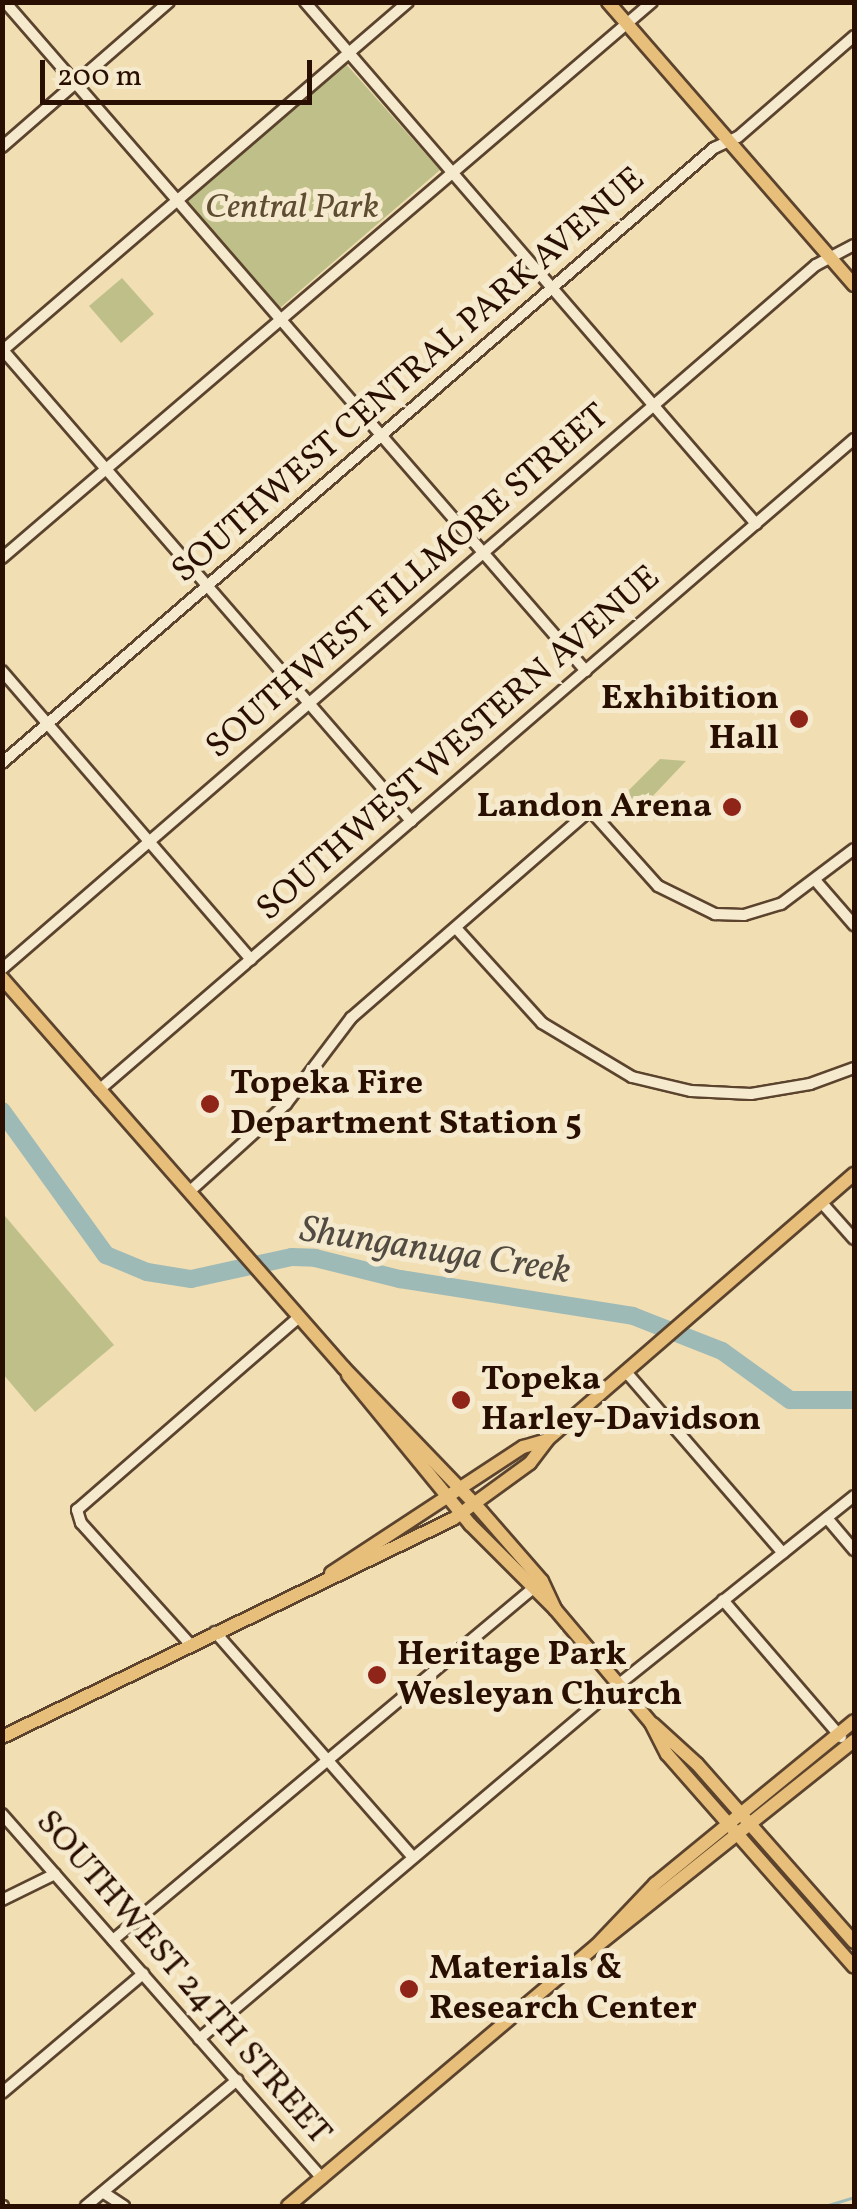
<!DOCTYPE html>
<style>
body{margin:0}
#map{position:relative;width:857px;height:2209px;overflow:hidden;background:#f1deb3;font-family:Vollkorn,serif}
div>[style]{position:absolute}
.green>*{inset:0;background:#bfc089}
.stream>*{height:2.5px;margin:-1.25px;padding:0 1.25px;transform-origin:1.25px;border-radius:1.25px;background:#9ebab7}
.river>*{height:18px;margin:-9px;padding:0 9px;transform-origin:9px;border-radius:9px;background:#9ebab7}
.roads{filter:drop-shadow(2px 0 #5b432e) drop-shadow(-2px 0 #5b432e) drop-shadow(0 2px #5b432e) drop-shadow(0 -2px #5b432e)}
.minor>*{height:10px;margin:-5px;padding:0 5px;transform-origin:5px;border-radius:5px;background:#f6eace}
.major>*{height:12px;margin:-6px;padding:0 6px;transform-origin:6px;border-radius:6px;background:#e8bf7a}
.dots>*{width:28px;height:28px;translate:-50% -50%;box-sizing:border-box;border:5px solid #f6eace;border-radius:50%}
span{translate:-50% -50%;white-space:nowrap;text-align:center;line-height:1.15;-webkit-text-stroke:10px #f6eace;paint-order:stroke}
.park-label{font-size:35px;color:#5e4d31;font-style:italic}
.street-label{font-size:35px;color:#290f01}
.poi-label{font-size:35px;color:#290f01;font-weight:700}
.right{translate:-100% -50%;text-align:right}
.left{translate:0 -50%;text-align:left}
.water-label{font-size:38px;color:#524b41;font-style:italic}
.frame{position:absolute;inset:0;border:5px solid #290f01;pointer-events:none}
.scale{position:absolute;left:40px;top:60px;width:272px;height:45px;box-sizing:border-box;border:5px solid #290f01;border-top:0;padding-left:12px;font-size:30px;line-height:35px;white-space:nowrap;color:#290f01;-webkit-text-stroke:8px #f6eace;paint-order:stroke}
</style>
<div id="map">
<div class="green">
<div style="clip-path:polygon(346px 64px,440px 170px,280px 308px,187px 202px)"></div>
<div style="clip-path:polygon(122px 278px,154px 314px,121px 343px,89px 306px)"></div>
<div style="clip-path:polygon(660px 759px,686px 761px,633px 817px,629px 790px)"></div>
<div style="clip-path:polygon(5px 1216px,114px 1345px,35px 1412px,3px 1374px)"></div>
</div>
<div class="stream">
<div style="left:825px;top:2206px;width:30px;rotate:-17deg"></div>
</div>
<div class="river">
<div style="left:2px;top:1111px;width:178px;rotate:54.2deg"></div>
<div style="left:106px;top:1255px;width:44px;rotate:22.5deg"></div>
<div style="left:147px;top:1272px;width:45px;rotate:9deg"></div>
<div style="left:191px;top:1279px;width:103px;rotate:-12.3deg"></div>
<div style="left:292px;top:1257px;width:23px;rotate:2deg"></div>
<div style="left:315px;top:1258px;width:88px;rotate:13.9deg"></div>
<div style="left:400px;top:1279px;width:236px;rotate:9deg"></div>
<div style="left:633px;top:1316px;width:96px;rotate:21.5deg"></div>
<div style="left:722px;top:1351px;width:84px;rotate:35.8deg"></div>
<div style="left:790px;top:1400px;width:64px"></div>
</div>
<div class="roads">
<div class="minor">
<div style="left:5px;top:2px;width:886px;rotate:49.03deg"></div>
<div style="left:305px;top:2px;width:690px;rotate:49.17deg"></div>
<div style="left:2px;top:147px;width:221px;rotate:-41deg"></div>
<div style="left:2px;top:349px;width:625px;rotate:49.09deg"></div>
<div style="left:2px;top:351px;width:535px;rotate:-40.68deg"></div>
<div style="left:2px;top:558px;width:855px;rotate:-40.54deg"></div>
<div style="left:2px;top:671px;width:381px;rotate:49.2deg"></div>
<div style="left:2px;top:763px;width:941px;rotate:-40.82deg"></div>
<div style="left:714px;top:148px;width:26px;rotate:-25deg"></div>
<div style="left:738px;top:137px;width:154px;rotate:-41deg"></div>
<div style="left:815px;top:880px;width:60px;rotate:49.1deg"></div>
<div style="left:456px;top:928px;width:128px;rotate:47.8deg"></div>
<div style="left:542px;top:1023px;width:105px;rotate:31deg"></div>
<div style="left:632px;top:1077px;width:61px;rotate:13.3deg"></div>
<div style="left:691px;top:1091px;width:60px;rotate:2.9deg"></div>
<div style="left:751px;top:1094px;width:60px;rotate:-9.6deg"></div>
<div style="left:810px;top:1084px;width:47px;rotate:-20deg"></div>
<div style="left:2px;top:969px;width:1076px;rotate:-40.86deg"></div>
<div style="left:816px;top:265px;width:43px;rotate:-27.8deg"></div>
<div style="left:99px;top:1090px;width:997px;rotate:-40.77deg"></div>
<div style="left:189px;top:1192px;width:131px;rotate:-42.2deg"></div>
<div style="left:286px;top:1104px;width:108px;rotate:-52.9deg"></div>
<div style="left:351px;top:1018px;width:317px;rotate:-41deg"></div>
<div style="left:590px;top:810px;width:102px;rotate:48.2deg"></div>
<div style="left:658px;top:886px;width:64px;rotate:26.2deg"></div>
<div style="left:715px;top:914px;width:29px;rotate:2deg"></div>
<div style="left:744px;top:915px;width:39px;rotate:-17deg"></div>
<div style="left:781px;top:904px;width:91px;rotate:-37deg"></div>
<div style="left:822px;top:1203px;width:48px;rotate:48.4deg"></div>
<div style="left:627px;top:1373px;width:238px;rotate:49.1deg"></div>
<div style="left:827px;top:1518px;width:42px;rotate:49.8deg"></div>
<div style="left:723px;top:1600px;width:181px;rotate:49.3deg"></div>
<div style="left:215px;top:1632px;width:298px;rotate:48.7deg"></div>
<div style="left:190px;top:1644px;width:163px;rotate:-132deg"></div>
<div style="left:81px;top:1523px;width:14px;rotate:-107deg"></div>
<div style="left:77px;top:1510px;width:294px;rotate:-41deg"></div>
<div style="left:2px;top:1814px;width:485px;rotate:48.7deg"></div>
<div style="left:2px;top:1900px;width:59px;rotate:-26.1deg"></div>
<div style="left:113px;top:1940px;width:553px;rotate:-39.94deg"></div>
<div style="left:199px;top:2039px;width:549px;rotate:-40.19deg"></div>
<div style="left:618px;top:1685px;width:302px;rotate:-38.7deg"></div>
<div style="left:2px;top:2093px;width:185px;rotate:-40.2deg"></div>
<div style="left:104px;top:2193px;width:24px;rotate:33deg"></div>
<div style="left:2px;top:2206px;width:1px"></div>
<div style="left:86px;top:2206px;width:197px;rotate:-39.8deg"></div>
</div>
<div class="major">
<div style="left:608px;top:2px;width:375px;rotate:49deg"></div>
<div style="left:2px;top:978px;width:519px;rotate:48.75deg"></div>
<div style="left:344px;top:1368px;width:187px;rotate:46.1deg"></div>
<div style="left:474px;top:1503px;width:103px;rotate:48.9deg"></div>
<div style="left:542px;top:1581px;width:31px;rotate:65deg"></div>
<div style="left:348px;top:1375px;width:193px;rotate:50.7deg"></div>
<div style="left:470px;top:1524px;width:120px;rotate:45deg"></div>
<div style="left:555px;top:1609px;width:149px;rotate:49.9deg"></div>
<div style="left:651px;top:1723px;width:35px;rotate:63deg"></div>
<div style="left:667px;top:1754px;width:283px;rotate:48.7deg"></div>
<div style="left:331px;top:1573px;width:230px;rotate:-33.3deg"></div>
<div style="left:523px;top:1447px;width:25px;rotate:-16deg"></div>
<div style="left:653px;top:1724px;width:59px;rotate:42.3deg"></div>
<div style="left:697px;top:1764px;width:237px;rotate:48.6deg"></div>
<div style="left:2px;top:1737px;width:501px;rotate:-25.8deg"></div>
<div style="left:453px;top:1519px;width:95px;rotate:-36deg"></div>
<div style="left:530px;top:1463px;width:30px;rotate:-53deg"></div>
<div style="left:548px;top:1439px;width:405px;rotate:-40.9deg"></div>
<div style="left:598px;top:1945px;width:327px;rotate:-38.6deg"></div>
<div style="left:288px;top:2206px;width:403px;rotate:-40.2deg"></div>
<div style="left:596px;top:1946px;width:86px;rotate:-46.4deg"></div>
<div style="left:655px;top:1884px;width:257px;rotate:-39.3deg"></div>
</div>
</div>
<div class="dots">
<div style="left:799px;top:719px;background:#8f2418"></div>
<div style="left:732px;top:807px;background:#8f2418"></div>
<div style="left:210px;top:1104px;background:#8f2418"></div>
<div style="left:461px;top:1400px;background:#8f2418"></div>
<div style="left:377px;top:1675px;background:#8f2418"></div>
<div style="left:409px;top:1989px;background:#8f2418"></div>
</div>
<div class="park-label">
<span style="left:292px;top:208px">Central Park</span>
</div>
<div class="street-label">
<span style="left:409px;top:376px;rotate:-41deg">SOUTHWEST CENTRAL PARK AVENUE</span>
<span style="left:408px;top:582px;rotate:-41deg">SOUTHWEST FILLMORE STREET</span>
<span style="left:459px;top:744px;rotate:-41deg">SOUTHWEST WESTERN AVENUE</span>
<span style="left:183px;top:1978px;rotate:49deg">SOUTHWEST 24TH STREET</span>
</div>
<div class="poi-label">
<span class="right" style="left:779px;top:719px">Exhibition<br>Hall</span>
<span class="right" style="left:712px;top:807px">Landon Arena</span>
<span class="left" style="left:230px;top:1104px">Topeka Fire<br>Department Station 5</span>
<span class="left" style="left:481px;top:1400px">Topeka<br>Harley-Davidson</span>
<span class="left" style="left:397px;top:1675px">Heritage Park<br>Wesleyan Church</span>
<span class="left" style="left:429px;top:1989px">Materials &amp;<br>Research Center</span>
</div>
<div class="water-label">
<span style="left:435px;top:1252px;rotate:9deg">Shunganuga Creek</span>
</div>
<div class="frame"></div>
<div class="scale">200 m</div>
</div>
